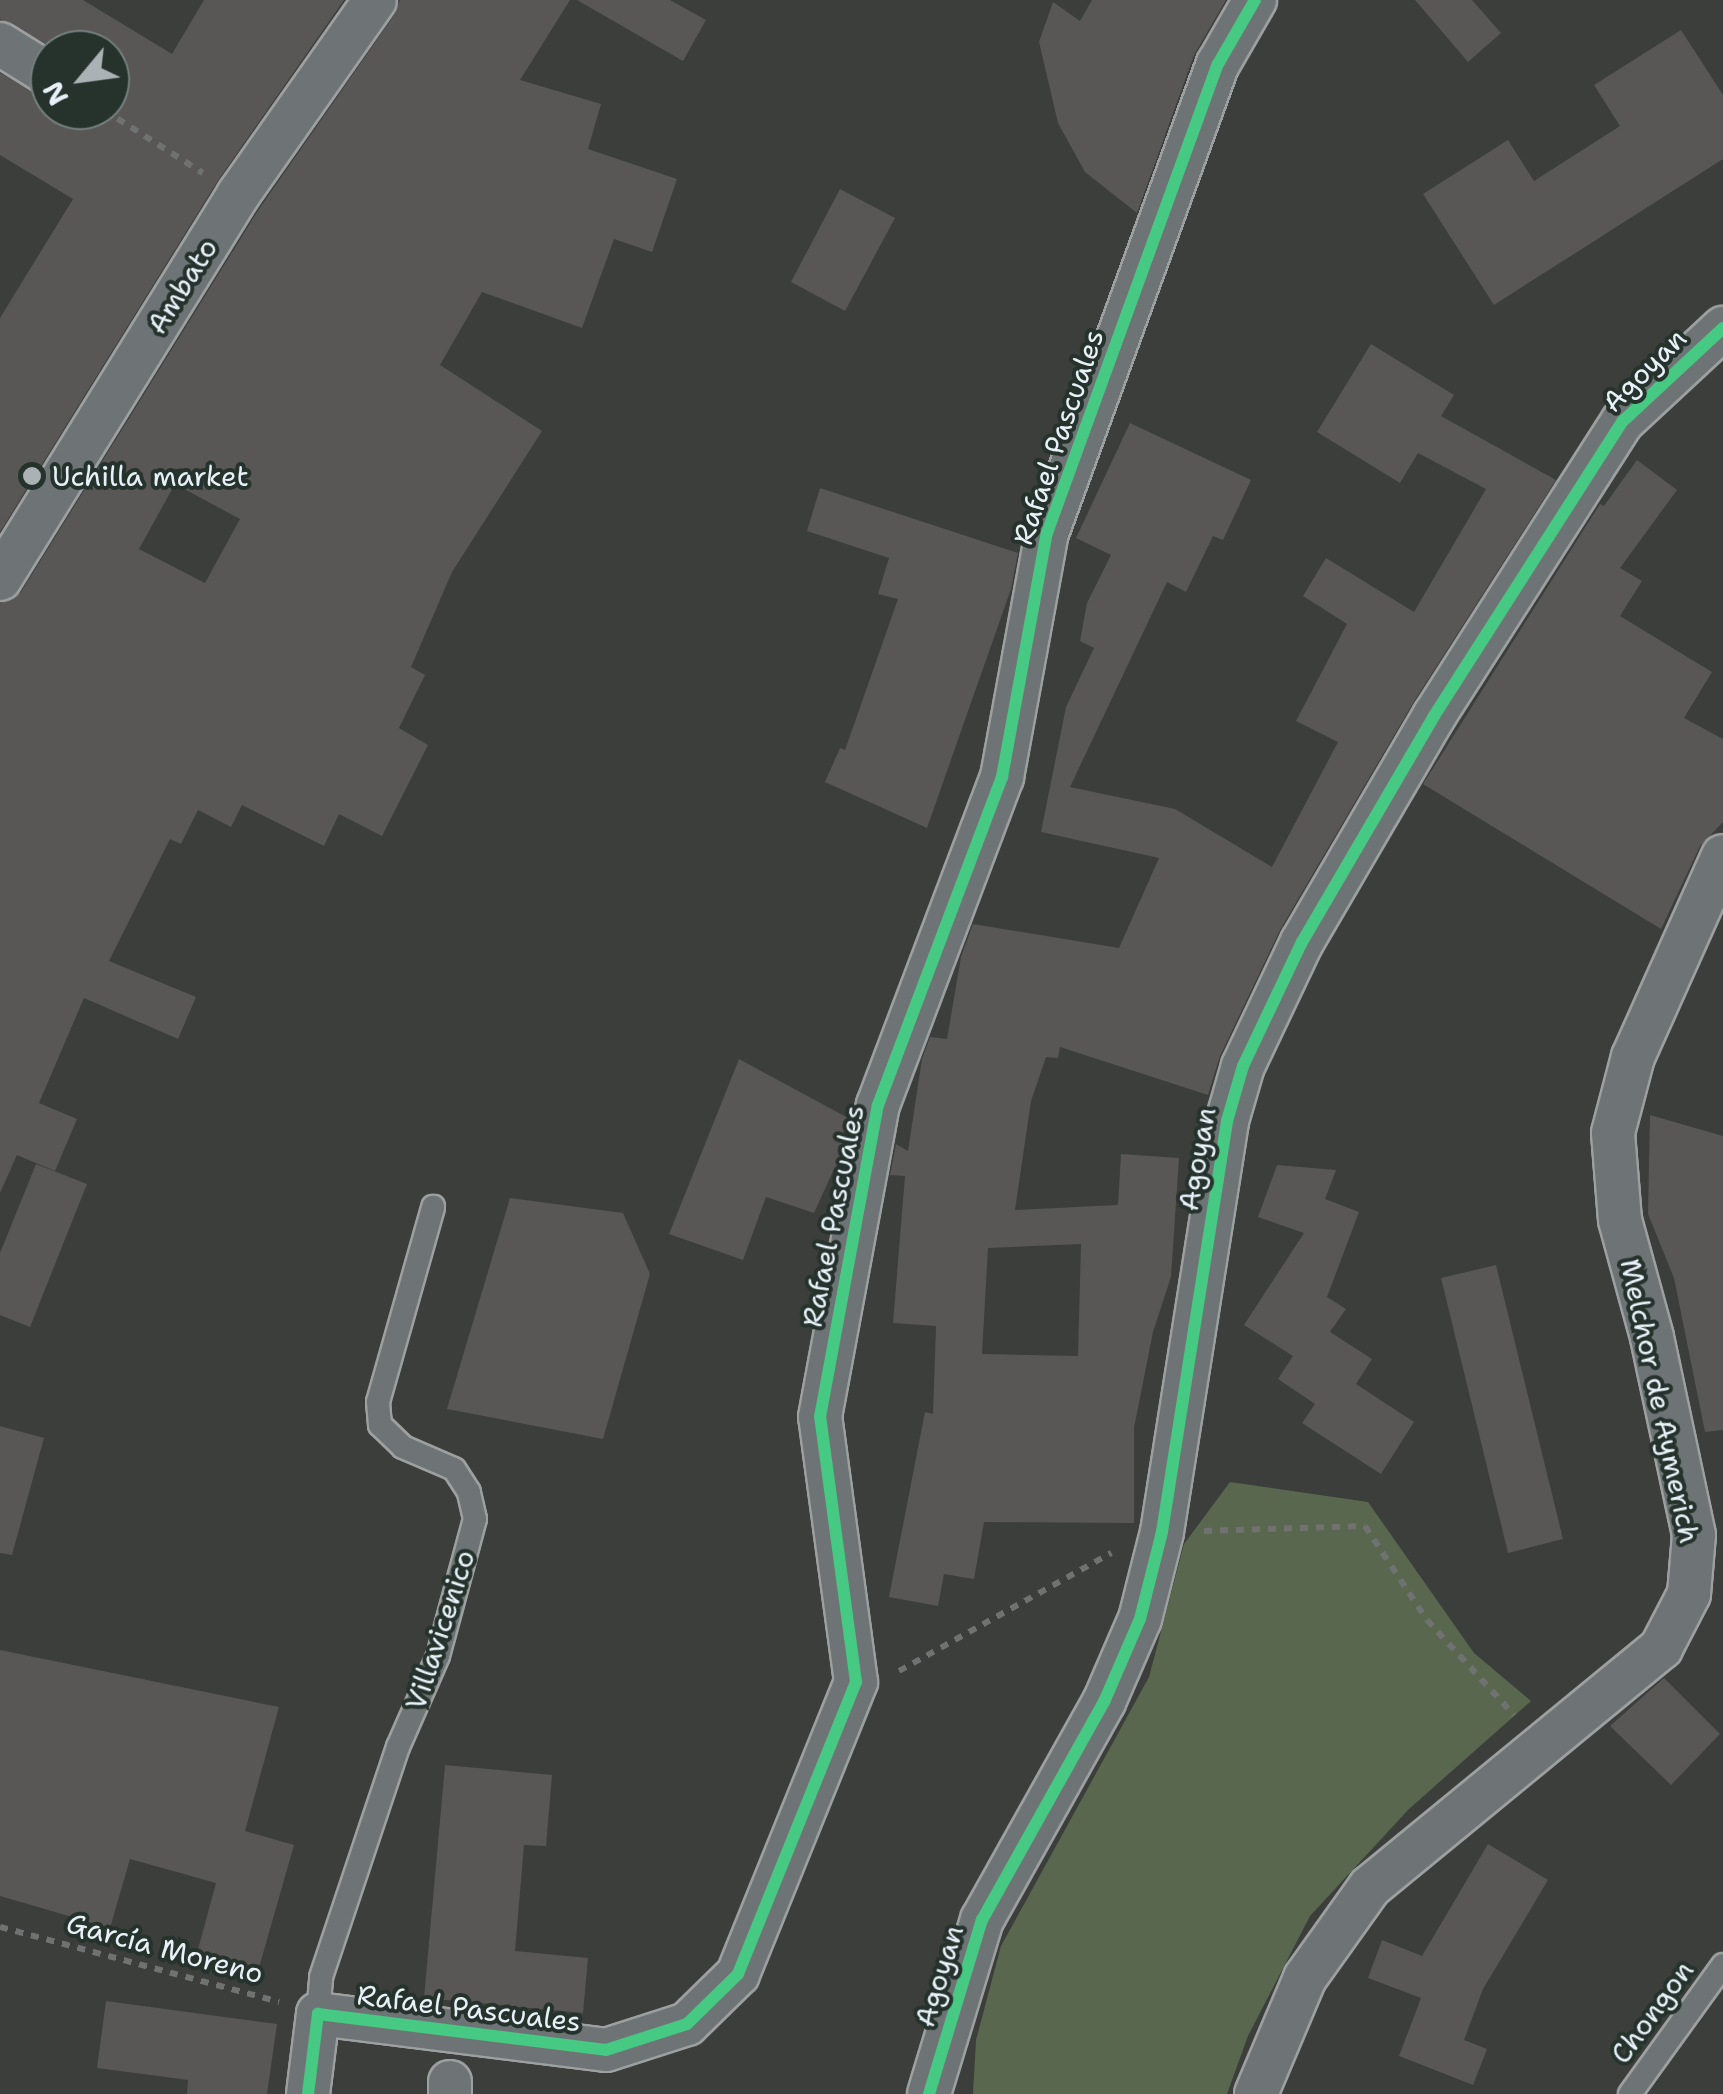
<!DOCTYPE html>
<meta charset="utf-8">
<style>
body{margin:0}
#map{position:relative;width:1723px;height:2094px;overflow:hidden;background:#3b3e3a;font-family:"Shantell Sans",sans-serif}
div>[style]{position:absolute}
.green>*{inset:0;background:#58674d}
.building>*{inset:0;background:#585756}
.path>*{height:6px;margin-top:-3px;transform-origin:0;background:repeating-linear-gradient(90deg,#6f7271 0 8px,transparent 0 16px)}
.roads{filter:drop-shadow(2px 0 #9da0a0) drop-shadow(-2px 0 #9da0a0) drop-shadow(0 2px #9da0a0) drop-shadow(0 -2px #9da0a0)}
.lane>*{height:22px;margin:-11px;padding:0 11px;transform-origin:11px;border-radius:11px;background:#6e7475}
.street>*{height:42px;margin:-21px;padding:0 21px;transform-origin:21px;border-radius:21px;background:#6e7475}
.cycleway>*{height:12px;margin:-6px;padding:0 6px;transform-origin:6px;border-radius:6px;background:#46c982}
.dots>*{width:28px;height:28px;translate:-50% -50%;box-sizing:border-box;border:5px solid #26332d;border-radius:50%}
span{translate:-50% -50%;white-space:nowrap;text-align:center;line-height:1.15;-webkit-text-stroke:8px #26332d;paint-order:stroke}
.street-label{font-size:28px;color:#e8f1f8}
.poi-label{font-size:28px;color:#e8f1f8}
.left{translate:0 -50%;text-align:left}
.north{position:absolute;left:30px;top:30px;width:100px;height:100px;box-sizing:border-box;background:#26332d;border:2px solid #747f7e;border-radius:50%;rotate:241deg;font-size:28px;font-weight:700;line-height:40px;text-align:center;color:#e8f1f8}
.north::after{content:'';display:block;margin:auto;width:35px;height:45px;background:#abb2b6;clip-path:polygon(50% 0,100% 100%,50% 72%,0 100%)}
</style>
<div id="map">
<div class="green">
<div style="clip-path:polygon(1230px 1482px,1368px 1502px,1474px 1653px,1531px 1701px,1409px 1809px,1310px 1916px,1248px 2036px,1227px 2094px,973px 2094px,976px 2040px,1001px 1946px,1149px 1677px,1184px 1544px)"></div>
</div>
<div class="building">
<div style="clip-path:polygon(0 0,83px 0,172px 54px,204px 0,344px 0,217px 182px,0 532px,0 318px,73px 199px,0 155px,0 73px,50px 100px,50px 110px,110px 110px,110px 50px,57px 50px,0 19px)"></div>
<div style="clip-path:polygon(evenodd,400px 0,570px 0,520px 80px,601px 104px,588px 149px,677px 179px,652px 252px,614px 239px,582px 328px,482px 292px,440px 365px,542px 431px,452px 572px,411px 667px,425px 675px,399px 728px,428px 745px,382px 836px,339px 814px,324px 846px,242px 805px,231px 827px,198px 810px,181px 844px,170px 839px,109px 961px,196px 997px,178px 1039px,84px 998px,39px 1103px,77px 1119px,55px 1171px,17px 1155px,0 1193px,0 604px,21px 592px,259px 209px,395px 14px,400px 0,175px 484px,240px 519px,205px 583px,139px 549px,175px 484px)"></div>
<div style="clip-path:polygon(577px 0,670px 0,706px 20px,683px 61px)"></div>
<div style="clip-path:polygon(1092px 0,1226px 0,1194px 55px,1137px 213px,1085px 172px,1058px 123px,1039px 42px,1053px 2px,1080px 21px)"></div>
<div style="clip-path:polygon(1415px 0,1472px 0,1501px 33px,1468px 62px)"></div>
<div style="clip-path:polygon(1681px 30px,1723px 95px,1723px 159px,1494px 305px,1423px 194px,1508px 140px,1534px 181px,1620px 126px,1594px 85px)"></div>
<div style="clip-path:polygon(840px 189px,895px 218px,845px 311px,791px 282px)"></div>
<div style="clip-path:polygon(evenodd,1371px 344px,1454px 395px,1441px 416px,1556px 480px,1413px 703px,1280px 930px,1220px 1056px,1208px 1095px,1060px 1047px,1058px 1058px,1046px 1057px,1031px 1101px,1015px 1210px,1118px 1205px,1121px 1154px,1179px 1158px,1171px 1277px,1153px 1332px,1134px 1428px,1134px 1523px,984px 1522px,974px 1579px,944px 1574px,938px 1606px,889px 1597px,925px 1412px,933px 1414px,936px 1326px,893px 1323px,905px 1176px,890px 1175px,896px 1144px,908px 1151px,922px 1059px,930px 1037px,947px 1039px,961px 957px,973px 924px,1119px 948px,1159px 858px,1041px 832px,1066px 707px,1094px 648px,1080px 641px,1087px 603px,1111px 555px,1076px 538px,1130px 423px,1251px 480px,1223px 540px,1213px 536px,1186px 592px,1167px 582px,1070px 787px,1175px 809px,1272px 867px,1338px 742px,1296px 721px,1347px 624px,1303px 596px,1326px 558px,1414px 612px,1486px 489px,1418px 453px,1400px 483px,1317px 432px,1371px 344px,1081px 1244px,1078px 1356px,982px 1354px,988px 1248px,1081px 1244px)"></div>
<div style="clip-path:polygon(1637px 460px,1677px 490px,1620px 568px,1642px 581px,1620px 616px,1712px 672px,1684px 718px,1723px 739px,1723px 822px,1700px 846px,1661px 929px,1423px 784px,1600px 504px,1604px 506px)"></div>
<div style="clip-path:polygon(820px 488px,1018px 553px,1011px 589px,927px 828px,825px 782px,840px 748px,845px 750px,898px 599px,878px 594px,889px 558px,807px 531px)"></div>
<div style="clip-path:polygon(739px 1059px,850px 1119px,841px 1170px,834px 1169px,814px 1213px,766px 1197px,743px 1260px,669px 1234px)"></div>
<div style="clip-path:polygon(1650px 1115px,1723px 1136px,1723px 1430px,1705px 1432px,1674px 1278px,1648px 1214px)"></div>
<div style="clip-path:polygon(36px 1164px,87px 1184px,30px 1327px,0 1315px,0 1253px)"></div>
<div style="clip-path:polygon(1277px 1165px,1336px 1170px,1325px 1199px,1359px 1212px,1327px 1297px,1346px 1309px,1330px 1332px,1372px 1359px,1356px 1384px,1414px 1422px,1381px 1474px,1302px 1423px,1315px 1404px,1278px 1379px,1293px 1356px,1244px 1325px,1304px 1233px,1258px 1217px)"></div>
<div style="clip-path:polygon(510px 1198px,623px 1213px,650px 1274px,603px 1439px,447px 1409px)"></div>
<div style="clip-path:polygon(1496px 1265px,1563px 1539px,1508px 1553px,1441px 1278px)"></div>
<div style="clip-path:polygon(0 1426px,44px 1438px,12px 1555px,0 1553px)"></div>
<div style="clip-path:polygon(0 1650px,279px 1707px,245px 1831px,294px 1845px,258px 1971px,197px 1953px,216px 1883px,130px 1859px,110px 1928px,0 1896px)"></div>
<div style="clip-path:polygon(1664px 1678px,1720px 1734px,1671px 1785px,1610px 1726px)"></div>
<div style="clip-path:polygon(445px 1765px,552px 1775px,546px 1846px,524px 1845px,515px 1951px,588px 1958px,583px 2013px,424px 1998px)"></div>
<div style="clip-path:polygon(1488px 1844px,1548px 1880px,1483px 1989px,1464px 2040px,1487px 2049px,1473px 2085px,1399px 2056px,1421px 1998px,1368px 1978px,1382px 1940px,1422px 1956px)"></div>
<div style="clip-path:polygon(106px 2001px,277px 2024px,267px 2094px,187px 2094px,188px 2080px,97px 2068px)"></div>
</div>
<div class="path">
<div style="left:104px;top:110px;width:117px;rotate:32.5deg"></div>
<div style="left:1204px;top:1531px;width:161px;rotate:-1.8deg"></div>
<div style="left:1365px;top:1526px;width:113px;rotate:56.6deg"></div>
<div style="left:1427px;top:1620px;width:129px;rotate:47.5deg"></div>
<div style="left:899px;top:1671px;width:243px;rotate:-29.1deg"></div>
<div style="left:0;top:1927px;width:289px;rotate:15deg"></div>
</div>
<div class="roads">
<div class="lane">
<div style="left:318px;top:2014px;width:37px;rotate:-85deg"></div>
<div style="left:321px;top:1977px;width:243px;rotate:-71.5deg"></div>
<div style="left:398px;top:1747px;width:99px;rotate:-66.3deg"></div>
<div style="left:438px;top:1656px;width:142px;rotate:-74.9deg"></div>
<div style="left:475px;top:1519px;width:28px;rotate:-103deg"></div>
<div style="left:469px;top:1492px;width:27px;rotate:-123deg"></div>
<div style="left:454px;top:1469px;width:56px;rotate:-156.7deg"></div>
<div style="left:403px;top:1447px;width:32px;rotate:-136deg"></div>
<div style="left:380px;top:1425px;width:23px;rotate:-95deg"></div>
<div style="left:378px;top:1402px;width:203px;rotate:-74.2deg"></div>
<div style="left:1630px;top:2094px;width:159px;rotate:-54.2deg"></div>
</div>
<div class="street">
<div style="left:0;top:44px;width:59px;rotate:31.8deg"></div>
<div style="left:0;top:579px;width:452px;rotate:-58.2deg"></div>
<div style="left:238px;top:195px;width:238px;rotate:-54.9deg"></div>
<div style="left:308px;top:2094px;width:81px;rotate:-82.9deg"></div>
<div style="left:318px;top:2014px;width:290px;rotate:7.1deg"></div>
<div style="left:606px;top:2050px;width:85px;rotate:-17.8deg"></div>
<div style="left:687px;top:2024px;width:71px;rotate:-44.4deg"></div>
<div style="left:738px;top:1974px;width:315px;rotate:-68deg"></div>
<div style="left:856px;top:1682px;width:267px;rotate:-97.7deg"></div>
<div style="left:820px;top:1417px;width:317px;rotate:-79.5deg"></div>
<div style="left:878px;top:1105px;width:351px;rotate:-69.3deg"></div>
<div style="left:1002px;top:777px;width:248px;rotate:-79.6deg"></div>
<div style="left:1047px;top:533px;width:499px;rotate:-70deg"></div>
<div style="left:1218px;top:64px;width:74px;rotate:-60deg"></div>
<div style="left:450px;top:2094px;width:12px;rotate:-90deg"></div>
<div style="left:929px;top:2094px;width:182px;rotate:-73.1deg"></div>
<div style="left:982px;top:1920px;width:250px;rotate:-60.8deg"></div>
<div style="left:1104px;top:1702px;width:90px;rotate:-66.6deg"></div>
<div style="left:1140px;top:1619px;width:90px;rotate:-75.8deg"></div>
<div style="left:1162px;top:1532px;width:416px;rotate:-81deg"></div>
<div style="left:1227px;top:1121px;width:57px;rotate:-73.8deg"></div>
<div style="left:1243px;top:1066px;width:137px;rotate:-64.6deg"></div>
<div style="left:1302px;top:942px;width:262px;rotate:-59.7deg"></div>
<div style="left:1434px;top:716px;width:350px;rotate:-57.4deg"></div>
<div style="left:1623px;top:421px;width:137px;rotate:-42.9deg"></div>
<div style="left:1256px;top:2094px;width:126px;rotate:-67.1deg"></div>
<div style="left:1305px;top:1978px;width:112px;rotate:-54.5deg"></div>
<div style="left:1370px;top:1887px;width:377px;rotate:-39.4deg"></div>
<div style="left:1661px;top:1648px;width:61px;rotate:-62.6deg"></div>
<div style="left:1689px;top:1594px;width:59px;rotate:-85.2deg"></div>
<div style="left:1694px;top:1535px;width:202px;rotate:-102deg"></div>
<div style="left:1652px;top:1337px;width:121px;rotate:-105.3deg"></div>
<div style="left:1620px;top:1220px;width:87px;rotate:-94.6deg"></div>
<div style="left:1613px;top:1133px;width:79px;rotate:-75.3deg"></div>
<div style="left:1633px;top:1057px;width:220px;rotate:-65.9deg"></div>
</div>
</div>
<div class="cycleway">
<div style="left:308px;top:2094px;width:81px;rotate:-82.9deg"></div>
<div style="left:318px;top:2014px;width:290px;rotate:7.1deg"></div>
<div style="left:606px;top:2050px;width:85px;rotate:-17.8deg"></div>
<div style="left:687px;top:2024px;width:71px;rotate:-44.4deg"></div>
<div style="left:738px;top:1974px;width:315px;rotate:-68deg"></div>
<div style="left:856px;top:1682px;width:267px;rotate:-97.7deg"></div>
<div style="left:820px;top:1417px;width:317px;rotate:-79.5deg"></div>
<div style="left:878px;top:1105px;width:351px;rotate:-69.3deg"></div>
<div style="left:1002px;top:777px;width:248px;rotate:-79.6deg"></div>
<div style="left:1047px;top:533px;width:499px;rotate:-70deg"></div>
<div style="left:1218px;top:64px;width:74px;rotate:-60deg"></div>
<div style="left:929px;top:2094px;width:182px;rotate:-73.1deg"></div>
<div style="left:982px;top:1920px;width:250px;rotate:-60.8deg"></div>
<div style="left:1104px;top:1702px;width:90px;rotate:-66.6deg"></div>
<div style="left:1140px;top:1619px;width:90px;rotate:-75.8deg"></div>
<div style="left:1162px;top:1532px;width:416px;rotate:-81deg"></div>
<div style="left:1227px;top:1121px;width:57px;rotate:-73.8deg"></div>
<div style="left:1243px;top:1066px;width:137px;rotate:-64.6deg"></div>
<div style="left:1302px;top:942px;width:262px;rotate:-59.7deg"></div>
<div style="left:1434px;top:716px;width:350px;rotate:-57.4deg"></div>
<div style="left:1623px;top:421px;width:137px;rotate:-42.9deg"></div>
</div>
<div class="dots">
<div style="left:32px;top:476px;background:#abb2b6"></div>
</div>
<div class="street-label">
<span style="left:182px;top:286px;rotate:-58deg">Ambato</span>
<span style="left:1644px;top:370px;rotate:-45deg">Agoyan</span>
<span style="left:1058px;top:437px;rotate:-71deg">Rafael Pascuales</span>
<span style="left:1197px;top:1159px;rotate:-80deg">Agoyan</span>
<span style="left:833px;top:1216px;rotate:-79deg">Rafael Pascuales</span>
<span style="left:1660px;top:1401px;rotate:78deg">Melchor de Aymerich</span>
<span style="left:440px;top:1630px;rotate:-72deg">Villavicenico</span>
<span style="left:165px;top:1948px;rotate:15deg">García Moreno</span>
<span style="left:939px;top:1976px;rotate:-73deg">Agoyan</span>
<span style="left:469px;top:2008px;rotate:7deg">Rafael Pascuales</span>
<span style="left:1652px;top:2012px;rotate:-54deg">Chongon</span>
</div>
<div class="poi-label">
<span class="left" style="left:52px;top:476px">Uchilla market</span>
</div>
<div class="north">N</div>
</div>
